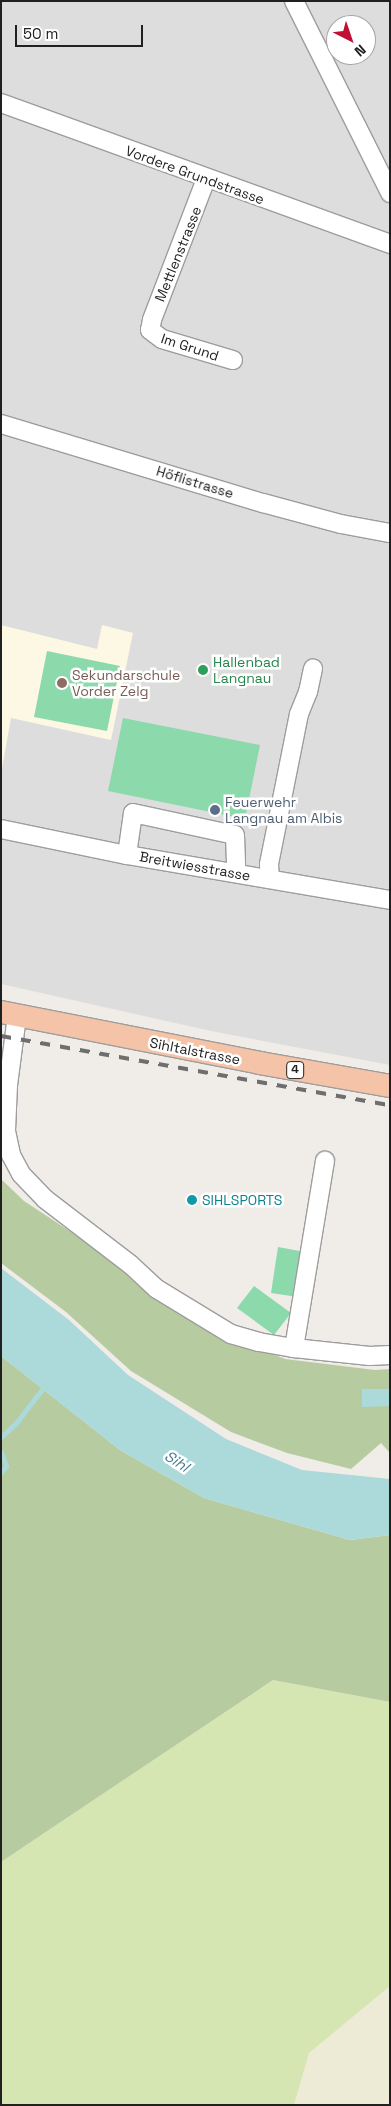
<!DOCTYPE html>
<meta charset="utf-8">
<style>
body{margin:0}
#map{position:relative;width:391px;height:2106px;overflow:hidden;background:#f0ece8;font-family:"Space Grotesk",sans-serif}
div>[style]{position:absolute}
.residential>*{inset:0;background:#deddde}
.education>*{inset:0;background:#fdf8e4}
.farmland>*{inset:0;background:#edead5}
.grass>*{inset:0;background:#d6e6b2}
.forest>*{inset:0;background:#b6cca0}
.pitch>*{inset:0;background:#8cd9ac}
.water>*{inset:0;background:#acd9da}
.stream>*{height:5px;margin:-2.5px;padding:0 2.5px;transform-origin:2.5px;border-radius:2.5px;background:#acd9da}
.roads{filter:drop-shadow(1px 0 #9d9d9d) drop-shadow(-1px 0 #9d9d9d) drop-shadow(0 1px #9d9d9d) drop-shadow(0 -1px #9d9d9d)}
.minor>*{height:18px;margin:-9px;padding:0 9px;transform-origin:9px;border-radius:9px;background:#fff}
.major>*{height:22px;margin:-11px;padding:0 11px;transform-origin:11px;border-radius:11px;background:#f5c4a8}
.rail>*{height:4px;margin-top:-2px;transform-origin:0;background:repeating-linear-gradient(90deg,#6e6e6e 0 10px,transparent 0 20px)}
.dots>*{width:14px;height:14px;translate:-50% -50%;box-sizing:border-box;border:2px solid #fff;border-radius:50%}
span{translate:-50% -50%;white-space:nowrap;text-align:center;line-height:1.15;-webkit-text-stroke:5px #fff;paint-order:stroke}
.shield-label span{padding:1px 4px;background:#fff;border:1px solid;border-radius:4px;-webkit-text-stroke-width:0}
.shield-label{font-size:12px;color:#202020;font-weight:700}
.street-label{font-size:14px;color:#202020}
.leisure-label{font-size:14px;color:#27864d}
.left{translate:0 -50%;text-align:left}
.education-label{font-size:14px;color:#785e54}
.service-label{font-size:14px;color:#4e5e75}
.culture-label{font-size:14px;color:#0d838f}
.water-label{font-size:15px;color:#497d93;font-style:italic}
.frame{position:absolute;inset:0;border:2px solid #202020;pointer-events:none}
.north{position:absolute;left:326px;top:15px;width:50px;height:50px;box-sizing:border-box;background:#fff;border:1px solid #a6a6a6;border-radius:50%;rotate:139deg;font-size:14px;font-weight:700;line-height:20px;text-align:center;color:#202020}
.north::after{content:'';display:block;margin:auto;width:18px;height:22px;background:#c10f34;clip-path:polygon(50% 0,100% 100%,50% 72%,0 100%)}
.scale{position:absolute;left:15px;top:25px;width:128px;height:22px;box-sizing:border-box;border:2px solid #202020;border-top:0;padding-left:6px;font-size:15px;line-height:18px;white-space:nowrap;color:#202020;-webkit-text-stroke:4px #fff;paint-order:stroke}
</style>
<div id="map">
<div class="residential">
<div style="clip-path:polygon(evenodd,1px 1px,390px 1px,390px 1065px,211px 1031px,1px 984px,1px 1px,336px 25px,366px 25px,366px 55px,336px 55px,336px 25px)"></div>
</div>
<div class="education">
<div style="clip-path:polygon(1px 625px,97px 649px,102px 625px,133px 633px,111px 740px,11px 718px,1px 774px)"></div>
</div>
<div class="farmland">
<div style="clip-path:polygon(390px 1986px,390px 2105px,294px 2105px,309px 2053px)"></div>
</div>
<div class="grass">
<div style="clip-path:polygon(273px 1680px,390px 1702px,390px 1986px,309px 2053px,294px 2105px,1px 2105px,1px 1862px)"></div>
</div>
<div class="forest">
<div style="clip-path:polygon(1px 1179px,24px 1201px,135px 1274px,188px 1320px,285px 1359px,375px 1370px,390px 1369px,390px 1453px,381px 1443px,351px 1469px,287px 1453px,231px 1432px,131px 1371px,66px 1312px,1px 1263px)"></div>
<div style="clip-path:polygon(1px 1356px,120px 1450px,204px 1498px,350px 1540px,390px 1535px,390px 1702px,273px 1680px,1px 1862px)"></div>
</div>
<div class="pitch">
<div style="clip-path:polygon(47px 651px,120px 666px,107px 731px,34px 717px)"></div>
<div style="clip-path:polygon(123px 718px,260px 745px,245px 819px,108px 791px)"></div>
<div style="clip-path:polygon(278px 1247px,305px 1252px,298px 1297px,271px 1293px)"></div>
<div style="clip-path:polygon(254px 1286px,291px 1313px,274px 1335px,237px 1308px)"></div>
</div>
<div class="water">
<div style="clip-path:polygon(1px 1268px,69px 1320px,128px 1375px,226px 1439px,302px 1470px,390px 1479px,390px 1535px,350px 1540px,204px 1498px,120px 1450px,1px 1356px)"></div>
<div style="clip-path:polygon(362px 1389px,390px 1389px,390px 1406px,362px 1407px)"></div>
</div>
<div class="stream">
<div style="left:1px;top:1437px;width:21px;rotate:-43deg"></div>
<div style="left:16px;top:1423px;width:49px;rotate:-52.4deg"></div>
<div style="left:1px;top:1452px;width:15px;rotate:70deg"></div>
<div style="left:6px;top:1466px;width:8px;rotate:130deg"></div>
</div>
<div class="roads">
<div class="minor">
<div style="left:294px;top:1px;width:215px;rotate:63.4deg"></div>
<div style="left:1px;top:103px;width:414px;rotate:19.9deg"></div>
<div style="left:206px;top:179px;width:151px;rotate:111deg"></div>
<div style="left:152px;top:320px;width:10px;rotate:101deg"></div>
<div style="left:150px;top:330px;width:15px;rotate:37deg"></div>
<div style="left:162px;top:339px;width:74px;rotate:16.5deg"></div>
<div style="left:1px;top:424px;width:274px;rotate:16.8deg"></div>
<div style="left:263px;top:503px;width:81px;rotate:15.1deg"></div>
<div style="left:341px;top:524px;width:50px;rotate:10.4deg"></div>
<div style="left:1px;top:829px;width:129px;rotate:11.7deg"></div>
<div style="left:127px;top:855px;width:267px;rotate:9.7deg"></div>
<div style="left:127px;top:855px;width:42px;rotate:-81.9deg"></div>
<div style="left:133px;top:813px;width:104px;rotate:12.2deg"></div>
<div style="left:235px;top:835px;width:38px;rotate:88deg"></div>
<div style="left:270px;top:879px;width:15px;rotate:-94deg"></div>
<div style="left:269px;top:864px;width:153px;rotate:-78.7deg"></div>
<div style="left:299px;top:714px;width:24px;rotate:-68deg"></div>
<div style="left:308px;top:692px;width:24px;rotate:-78deg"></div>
<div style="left:17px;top:1016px;width:70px;rotate:97.4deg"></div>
<div style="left:8px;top:1085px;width:46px;rotate:92.5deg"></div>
<div style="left:6px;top:1131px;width:25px;rotate:78deg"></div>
<div style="left:11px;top:1155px;width:21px;rotate:62deg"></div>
<div style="left:21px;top:1174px;width:35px;rotate:46deg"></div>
<div style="left:45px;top:1199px;width:108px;rotate:37.5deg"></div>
<div style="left:131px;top:1265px;width:35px;rotate:43deg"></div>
<div style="left:157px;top:1289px;width:87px;rotate:31.3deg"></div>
<div style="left:231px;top:1334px;width:29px;rotate:16deg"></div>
<div style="left:259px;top:1342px;width:36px;rotate:10deg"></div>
<div style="left:294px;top:1348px;width:76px;rotate:6deg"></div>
<div style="left:370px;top:1356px;width:20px;rotate:-3deg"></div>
<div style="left:294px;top:1348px;width:190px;rotate:-80.6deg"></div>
</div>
<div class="major">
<div style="left:1px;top:1012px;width:264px;rotate:11.1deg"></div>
<div style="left:260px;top:1063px;width:132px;rotate:10deg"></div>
</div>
</div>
<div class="rail">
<div style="left:1px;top:1036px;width:395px;rotate:10.1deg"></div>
</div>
<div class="dots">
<div style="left:203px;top:670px;background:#2e9e5b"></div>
<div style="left:62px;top:683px;background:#8d6e63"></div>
<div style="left:215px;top:810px;background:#5c6f8a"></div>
<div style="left:192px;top:1200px;background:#0f9aa8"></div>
</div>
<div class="shield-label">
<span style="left:295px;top:1070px">4</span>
</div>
<div class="street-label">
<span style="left:195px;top:175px;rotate:20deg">Vordere Grundstrasse</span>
<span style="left:178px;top:254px;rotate:-68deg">Mettlenstrasse</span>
<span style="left:190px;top:347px;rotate:18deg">Im Grund</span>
<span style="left:195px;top:482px;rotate:17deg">Höflistrasse</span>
<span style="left:195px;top:866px;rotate:10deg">Breitwiesstrasse</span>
<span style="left:195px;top:1051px;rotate:11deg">Sihltalstrasse</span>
</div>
<div class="leisure-label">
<span class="left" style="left:213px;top:670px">Hallenbad<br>Langnau</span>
</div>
<div class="education-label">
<span class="left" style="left:72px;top:683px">Sekundarschule<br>Vorder Zelg</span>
</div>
<div class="service-label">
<span class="left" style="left:225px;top:810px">Feuerwehr<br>Langnau am Albis</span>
</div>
<div class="culture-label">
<span class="left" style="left:202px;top:1200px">SIHLSPORTS</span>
</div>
<div class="water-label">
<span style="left:177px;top:1461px;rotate:33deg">Sihl</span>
</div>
<div class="frame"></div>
<div class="north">N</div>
<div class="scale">50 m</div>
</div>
